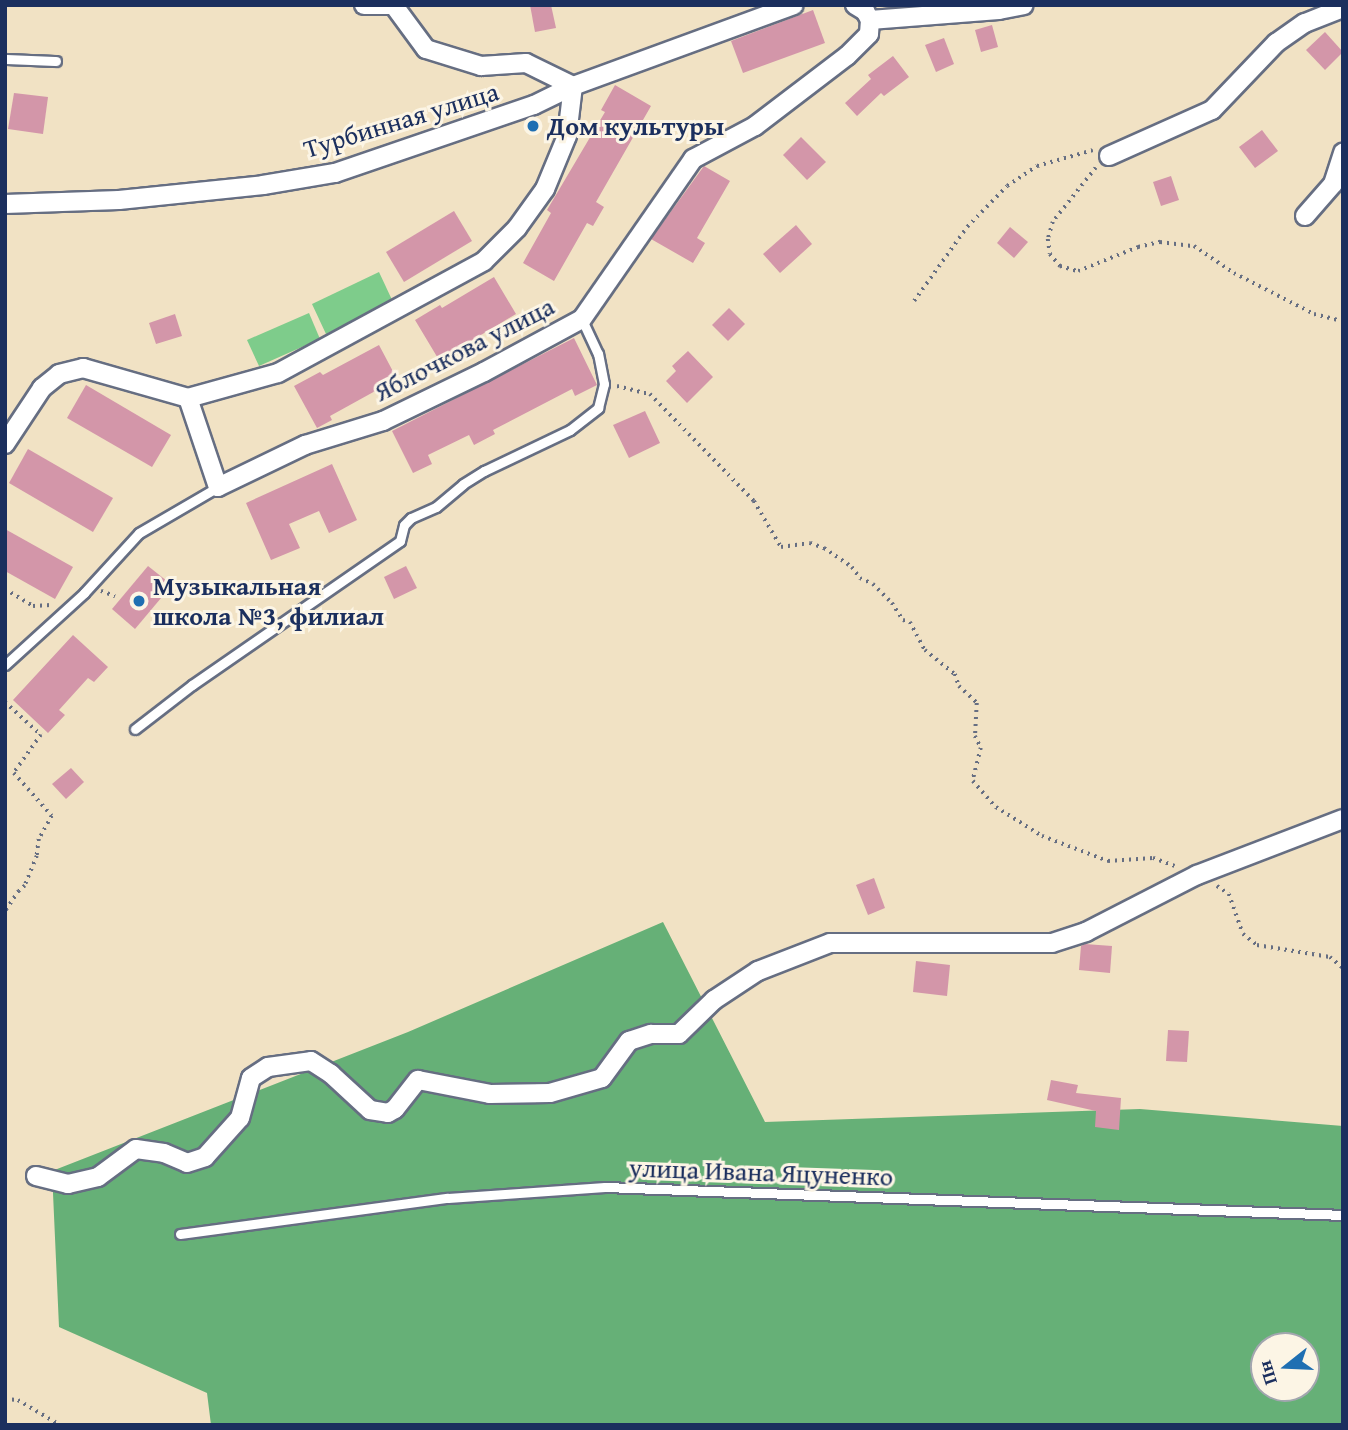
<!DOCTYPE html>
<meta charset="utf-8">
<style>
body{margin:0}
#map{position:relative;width:1348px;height:1430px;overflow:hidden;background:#f1e2c4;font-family:"Gentium Book Plus",serif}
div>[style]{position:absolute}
.green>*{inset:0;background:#7ecc8b}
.forest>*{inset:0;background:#66b077}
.building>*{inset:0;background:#d396a9}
.path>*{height:3.5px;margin-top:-1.75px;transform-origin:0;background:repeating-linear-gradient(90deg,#666e82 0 2px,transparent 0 7px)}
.roads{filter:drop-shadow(2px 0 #666e82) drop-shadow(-2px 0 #666e82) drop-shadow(0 2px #666e82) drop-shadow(0 -2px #666e82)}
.lane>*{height:9px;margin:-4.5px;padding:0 4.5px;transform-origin:4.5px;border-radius:4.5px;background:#fff}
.street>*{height:18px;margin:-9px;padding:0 9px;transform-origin:9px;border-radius:9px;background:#fff}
.dots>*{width:19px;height:19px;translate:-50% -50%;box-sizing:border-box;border:4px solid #fcf5e5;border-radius:50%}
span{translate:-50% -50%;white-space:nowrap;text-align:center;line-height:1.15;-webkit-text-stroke:6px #fcf5e5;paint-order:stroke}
.street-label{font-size:26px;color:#1b2f5e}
.poi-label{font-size:26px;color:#1b2f5e;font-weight:700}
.left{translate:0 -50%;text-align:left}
.frame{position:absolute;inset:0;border:7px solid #1b2f5e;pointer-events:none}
.north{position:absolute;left:1250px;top:1332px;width:70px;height:70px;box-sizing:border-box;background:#fcf5e5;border:2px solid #a2a6af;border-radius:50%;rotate:252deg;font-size:19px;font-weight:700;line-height:28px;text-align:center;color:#1b2f5e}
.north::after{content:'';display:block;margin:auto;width:24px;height:32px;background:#1f6fb2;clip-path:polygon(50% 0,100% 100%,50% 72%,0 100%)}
</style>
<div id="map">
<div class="green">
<div style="clip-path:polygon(379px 272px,393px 302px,326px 334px,312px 304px)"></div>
<div style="clip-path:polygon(309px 313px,320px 339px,259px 366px,247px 340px)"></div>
</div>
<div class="forest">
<div style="clip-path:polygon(evenodd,663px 922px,765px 1122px,1140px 1109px,1343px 1126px,1343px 1425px,211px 1425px,207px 1393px,59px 1327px,52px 1171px,408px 1032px,663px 922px,1264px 1346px,1306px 1346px,1306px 1388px,1264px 1388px,1264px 1346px)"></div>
</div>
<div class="building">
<div style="clip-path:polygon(530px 5px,551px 5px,556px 28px,535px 32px)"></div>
<div style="clip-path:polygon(813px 10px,825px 43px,743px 73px,731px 41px)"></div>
<div style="clip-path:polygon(992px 25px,998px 47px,981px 52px,975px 30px)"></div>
<div style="clip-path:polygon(1325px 32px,1343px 52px,1325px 70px,1306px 50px)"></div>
<div style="clip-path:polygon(944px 38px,954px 64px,936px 72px,925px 45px)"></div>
<div style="clip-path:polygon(893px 56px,909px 77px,884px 96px,881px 93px,857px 116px,845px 103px,871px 79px,868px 75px)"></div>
<div style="clip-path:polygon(615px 85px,651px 106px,596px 202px,604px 207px,593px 226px,587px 223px,554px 281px,523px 263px,551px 213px,547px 210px,605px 112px,601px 110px)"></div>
<div style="clip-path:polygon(14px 93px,48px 97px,43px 134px,8px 129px)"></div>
<div style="clip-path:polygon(1262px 130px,1278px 151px,1255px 168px,1239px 147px)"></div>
<div style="clip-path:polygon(801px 137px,826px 162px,807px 180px,783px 155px)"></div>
<div style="clip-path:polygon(704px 166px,730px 181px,697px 238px,705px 243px,693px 263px,651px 239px)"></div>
<div style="clip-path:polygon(1171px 176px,1179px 200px,1161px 206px,1153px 182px)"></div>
<div style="clip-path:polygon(454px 211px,472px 241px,404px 282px,386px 252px)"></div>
<div style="clip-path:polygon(796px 225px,812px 244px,780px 273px,763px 254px)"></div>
<div style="clip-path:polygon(1010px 227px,1028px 242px,1014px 258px,997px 243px)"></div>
<div style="clip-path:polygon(494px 277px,516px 314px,456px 350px,459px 354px,442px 365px,415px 320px,440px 305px,442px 308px)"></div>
<div style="clip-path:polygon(729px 308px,745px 324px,728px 341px,712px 325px)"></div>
<div style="clip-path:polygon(175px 314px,182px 336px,156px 344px,149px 323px)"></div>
<div style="clip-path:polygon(574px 338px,597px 385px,575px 396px,572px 389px,493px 430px,495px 434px,474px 445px,469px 435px,428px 455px,432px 464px,413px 473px,392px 431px)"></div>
<div style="clip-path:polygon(379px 345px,397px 379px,330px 416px,332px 420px,317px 428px,294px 386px,320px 372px,323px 375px)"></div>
<div style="clip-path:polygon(688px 351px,713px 377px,687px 403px,666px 381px,676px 371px,672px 366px)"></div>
<div style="clip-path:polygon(86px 385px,171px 435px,152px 467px,67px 418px)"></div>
<div style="clip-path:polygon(645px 411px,660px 443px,629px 458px,613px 425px)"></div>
<div style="clip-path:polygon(28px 449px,113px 498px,93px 532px,9px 483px)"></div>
<div style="clip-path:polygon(332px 464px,357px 520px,329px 533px,319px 511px,289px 524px,300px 548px,271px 560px,246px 503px)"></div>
<div style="clip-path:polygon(5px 529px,73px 567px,55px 599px,5px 571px)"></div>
<div style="clip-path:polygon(148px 566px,172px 585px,135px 629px,112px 609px)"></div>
<div style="clip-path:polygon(406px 566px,417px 588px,394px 599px,384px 577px)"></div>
<div style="clip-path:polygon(73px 635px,108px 667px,94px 682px,88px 678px,59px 710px,65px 715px,48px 733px,13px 700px)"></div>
<div style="clip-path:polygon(71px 768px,84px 782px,66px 799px,52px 784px)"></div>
<div style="clip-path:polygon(874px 878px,885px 908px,868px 915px,856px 885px)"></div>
<div style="clip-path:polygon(1085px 944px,1112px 946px,1110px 973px,1079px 970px,1081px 946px)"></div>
<div style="clip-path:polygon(916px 961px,950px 965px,947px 996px,913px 992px)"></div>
<div style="clip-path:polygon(1168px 1030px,1189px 1031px,1187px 1062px,1166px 1061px)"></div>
<div style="clip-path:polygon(1051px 1080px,1078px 1085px,1076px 1093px,1121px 1098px,1119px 1130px,1095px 1127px,1096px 1111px,1047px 1100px)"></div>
</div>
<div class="path">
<div style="left:1096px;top:168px;width:69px;rotate:128.5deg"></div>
<div style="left:1053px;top:222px;width:18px;rotate:106deg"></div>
<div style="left:1048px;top:239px;width:15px;rotate:82deg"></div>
<div style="left:1050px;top:254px;width:16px;rotate:50deg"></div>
<div style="left:1060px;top:266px;width:19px;rotate:16deg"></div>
<div style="left:1078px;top:271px;width:65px;rotate:-21.8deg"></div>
<div style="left:1138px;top:247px;width:23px;rotate:-13deg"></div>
<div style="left:1160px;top:242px;width:34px;rotate:7deg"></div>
<div style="left:1194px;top:246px;width:48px;rotate:34deg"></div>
<div style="left:1234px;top:273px;width:90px;rotate:27.1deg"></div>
<div style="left:1314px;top:314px;width:30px;rotate:14deg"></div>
<div style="left:914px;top:301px;width:91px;rotate:-54.4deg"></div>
<div style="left:967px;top:227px;width:57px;rotate:-45.7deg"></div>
<div style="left:1007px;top:186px;width:36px;rotate:-34deg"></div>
<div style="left:1037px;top:166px;width:58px;rotate:-15.9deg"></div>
<div style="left:617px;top:386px;width:34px;rotate:14deg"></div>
<div style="left:650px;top:394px;width:149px;rotate:45.8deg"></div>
<div style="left:754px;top:501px;width:53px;rotate:59.6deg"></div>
<div style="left:781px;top:547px;width:29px;rotate:-8deg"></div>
<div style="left:810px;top:543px;width:15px;rotate:20deg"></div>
<div style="left:824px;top:548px;width:34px;rotate:34deg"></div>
<div style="left:852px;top:567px;width:14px;rotate:54deg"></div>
<div style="left:860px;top:578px;width:14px;rotate:25deg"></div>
<div style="left:873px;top:584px;width:27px;rotate:45deg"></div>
<div style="left:892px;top:603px;width:20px;rotate:57deg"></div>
<div style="left:903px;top:620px;width:7px;rotate:16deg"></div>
<div style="left:910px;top:622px;width:32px;rotate:62deg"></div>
<div style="left:925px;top:650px;width:38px;rotate:39deg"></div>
<div style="left:955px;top:674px;width:13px;rotate:72deg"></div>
<div style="left:959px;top:686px;width:25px;rotate:43deg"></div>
<div style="left:977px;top:703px;width:33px;rotate:93deg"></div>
<div style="left:975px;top:736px;width:13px;rotate:63deg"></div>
<div style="left:981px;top:748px;width:34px;rotate:104deg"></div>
<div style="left:973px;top:781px;width:35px;rotate:49deg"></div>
<div style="left:996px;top:807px;width:54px;rotate:32.2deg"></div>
<div style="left:1042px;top:836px;width:71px;rotate:20.7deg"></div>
<div style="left:1108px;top:861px;width:45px;rotate:-3.8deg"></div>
<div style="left:1153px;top:858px;width:23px;rotate:20deg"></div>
<div style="left:5px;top:589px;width:33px;rotate:31deg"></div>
<div style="left:33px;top:606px;width:18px;rotate:-3deg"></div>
<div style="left:101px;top:591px;width:15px;rotate:20deg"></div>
<div style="left:5px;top:702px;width:49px;rotate:42.5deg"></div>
<div style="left:41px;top:735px;width:47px;rotate:125.4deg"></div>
<div style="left:14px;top:773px;width:57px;rotate:48.5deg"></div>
<div style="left:52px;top:816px;width:26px;rotate:119deg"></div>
<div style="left:39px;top:839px;width:17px;rotate:97deg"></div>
<div style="left:37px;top:856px;width:32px;rotate:112deg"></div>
<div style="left:25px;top:886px;width:8px;rotate:140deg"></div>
<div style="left:19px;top:891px;width:25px;rotate:124deg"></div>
<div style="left:1217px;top:886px;width:14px;rotate:34deg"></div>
<div style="left:1229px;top:894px;width:42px;rotate:70.7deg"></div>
<div style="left:1243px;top:934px;width:18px;rotate:38deg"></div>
<div style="left:1257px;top:945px;width:74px;rotate:9.3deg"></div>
<div style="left:1330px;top:957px;width:17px;rotate:40deg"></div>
<div style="left:5px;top:1399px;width:13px;rotate:4deg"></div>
<div style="left:18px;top:1400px;width:49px;rotate:30.8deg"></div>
</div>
<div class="roads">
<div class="lane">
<div style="left:5px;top:59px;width:51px;rotate:2.2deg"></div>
<div style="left:5px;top:665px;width:107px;rotate:-42.3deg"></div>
<div style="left:84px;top:593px;width:81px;rotate:-47.5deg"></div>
<div style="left:139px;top:533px;width:91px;rotate:-30.2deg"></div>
<div style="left:135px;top:729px;width:72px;rotate:-37.7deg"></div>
<div style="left:192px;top:685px;width:253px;rotate:-34.7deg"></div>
<div style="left:400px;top:541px;width:16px;rotate:-76deg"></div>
<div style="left:404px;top:525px;width:10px;rotate:-45deg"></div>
<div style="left:411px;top:518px;width:27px;rotate:-24deg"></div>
<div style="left:436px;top:507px;width:35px;rotate:-40deg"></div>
<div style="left:463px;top:484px;width:25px;rotate:-32deg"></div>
<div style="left:484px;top:471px;width:95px;rotate:-25.5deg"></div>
<div style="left:570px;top:430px;width:36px;rotate:-38deg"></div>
<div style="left:598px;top:408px;width:25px;rotate:-76deg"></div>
<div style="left:604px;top:384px;width:31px;rotate:-101deg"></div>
<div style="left:598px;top:354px;width:38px;rotate:-115deg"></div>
<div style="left:180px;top:1234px;width:270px;rotate:-7.7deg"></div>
<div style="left:448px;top:1198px;width:157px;rotate:-4deg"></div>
<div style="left:605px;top:1187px;width:739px;rotate:2.17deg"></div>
</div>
<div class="street">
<div style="left:364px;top:5px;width:33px"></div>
<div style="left:855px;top:5px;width:12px;rotate:31deg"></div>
<div style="left:865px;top:11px;width:10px;rotate:61deg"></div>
<div style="left:870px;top:20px;width:129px;rotate:-4.4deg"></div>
<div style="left:999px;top:10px;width:25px;rotate:-11deg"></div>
<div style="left:395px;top:7px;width:52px;rotate:53.6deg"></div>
<div style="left:426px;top:49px;width:58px;rotate:17.2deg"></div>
<div style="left:481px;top:66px;width:45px;rotate:-3.8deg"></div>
<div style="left:526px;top:63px;width:52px;rotate:26.1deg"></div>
<div style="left:1109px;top:156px;width:113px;rotate:-24.1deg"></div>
<div style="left:1212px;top:110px;width:93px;rotate:-46.3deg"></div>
<div style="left:1276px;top:43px;width:35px;rotate:-35deg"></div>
<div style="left:1305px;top:23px;width:41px;rotate:-21.5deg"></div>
<div style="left:5px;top:204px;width:114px;rotate:-2deg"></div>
<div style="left:119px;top:200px;width:145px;rotate:-5.9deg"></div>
<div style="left:263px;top:185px;width:73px;rotate:-9.5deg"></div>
<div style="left:335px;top:173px;width:210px;rotate:-18.9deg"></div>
<div style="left:534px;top:105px;width:43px;rotate:-26deg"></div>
<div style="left:573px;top:86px;width:235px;rotate:-20.1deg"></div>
<div style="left:1305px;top:216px;width:43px;rotate:-48.8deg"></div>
<div style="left:1333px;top:184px;width:33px;rotate:-72deg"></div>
<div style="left:188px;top:398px;width:94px;rotate:71.4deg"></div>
<div style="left:218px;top:487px;width:97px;rotate:-25.8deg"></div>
<div style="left:305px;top:445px;width:82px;rotate:-17.1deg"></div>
<div style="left:383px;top:421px;width:112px;rotate:-25.9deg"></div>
<div style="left:484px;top:372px;width:111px;rotate:-28.4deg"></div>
<div style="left:582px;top:319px;width:195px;rotate:-55.2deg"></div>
<div style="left:693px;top:159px;width:70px;rotate:-28deg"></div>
<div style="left:755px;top:126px;width:116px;rotate:-37.3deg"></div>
<div style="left:847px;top:56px;width:31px;rotate:-45deg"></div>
<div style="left:869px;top:34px;width:14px;rotate:-86deg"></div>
<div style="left:5px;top:444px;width:67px;rotate:-56.5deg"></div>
<div style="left:42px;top:388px;width:22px;rotate:-39deg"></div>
<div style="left:59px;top:374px;width:25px;rotate:-14deg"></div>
<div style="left:83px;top:368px;width:109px;rotate:15.9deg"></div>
<div style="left:188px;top:398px;width:93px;rotate:-15.5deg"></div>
<div style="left:278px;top:373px;width:234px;rotate:-28.5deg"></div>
<div style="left:484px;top:261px;width:47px;rotate:-45deg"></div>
<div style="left:517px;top:228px;width:48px;rotate:-54.3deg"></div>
<div style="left:545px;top:189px;width:57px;rotate:-67.5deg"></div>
<div style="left:567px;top:136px;width:50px;rotate:-83.2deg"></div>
<div style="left:36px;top:1176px;width:33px;rotate:14deg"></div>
<div style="left:68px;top:1184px;width:31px;rotate:-13deg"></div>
<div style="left:98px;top:1177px;width:47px;rotate:-36.4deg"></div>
<div style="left:136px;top:1149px;width:28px;rotate:8deg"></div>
<div style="left:164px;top:1153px;width:25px;rotate:23deg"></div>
<div style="left:187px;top:1163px;width:19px;rotate:-18deg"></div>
<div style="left:205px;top:1157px;width:52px;rotate:-48.1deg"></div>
<div style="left:240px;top:1118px;width:41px;rotate:-74.6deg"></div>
<div style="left:251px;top:1078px;width:20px;rotate:-33deg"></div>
<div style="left:268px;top:1067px;width:43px;rotate:-7.9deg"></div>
<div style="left:311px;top:1061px;width:24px;rotate:33deg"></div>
<div style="left:331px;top:1074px;width:53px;rotate:42.7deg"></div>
<div style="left:370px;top:1110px;width:18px;rotate:9deg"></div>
<div style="left:388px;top:1113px;width:8px;rotate:-30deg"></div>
<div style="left:395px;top:1109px;width:37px;rotate:-52deg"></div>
<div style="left:418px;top:1080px;width:73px;rotate:11deg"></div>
<div style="left:490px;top:1094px;width:60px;rotate:-1deg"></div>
<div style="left:550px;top:1093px;width:54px;rotate:-16.1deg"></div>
<div style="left:602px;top:1078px;width:46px;rotate:-53.9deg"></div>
<div style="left:629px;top:1041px;width:23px;rotate:-18deg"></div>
<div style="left:651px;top:1034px;width:28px"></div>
<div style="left:679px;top:1034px;width:49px;rotate:-44.2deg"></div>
<div style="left:714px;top:1000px;width:53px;rotate:-33.4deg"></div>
<div style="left:758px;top:971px;width:77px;rotate:-21.3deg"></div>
<div style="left:830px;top:943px;width:222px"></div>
<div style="left:1052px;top:943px;width:36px;rotate:-18deg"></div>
<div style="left:1086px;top:932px;width:125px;rotate:-27.2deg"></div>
<div style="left:1197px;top:875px;width:156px;rotate:-21deg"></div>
</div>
</div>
<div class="dots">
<div style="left:533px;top:126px;background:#1f6fb2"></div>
<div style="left:139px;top:601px;background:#1f6fb2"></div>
</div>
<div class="street-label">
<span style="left:401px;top:120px;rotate:-17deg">Турбинная улица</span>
<span style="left:464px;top:349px;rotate:-27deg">Яблочкова улица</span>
<span style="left:761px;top:1172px;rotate:2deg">улица Ивана Яцуненко</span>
</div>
<div class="poi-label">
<span class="left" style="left:547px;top:126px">Дом культуры</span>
<span class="left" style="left:153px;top:601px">Музыкальная<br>школа №3, филиал</span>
</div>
<div class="frame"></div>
<div class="north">Пн</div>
</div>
